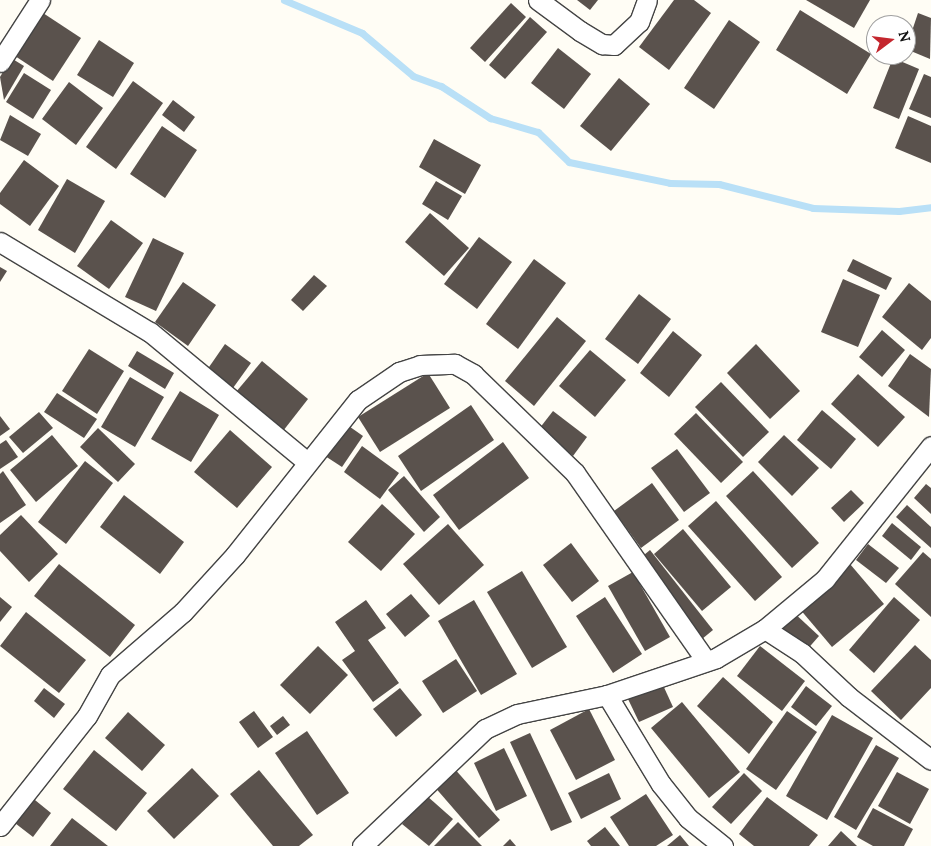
<!DOCTYPE html>
<style>
body{margin:0}
#map{position:relative;width:931px;height:846px;overflow:hidden;background:#fffdf5;font-family:Lora,serif}
div>[style]{position:absolute}
.stream>*{height:7px;margin:-3.5px;padding:0 3.5px;transform-origin:3.5px;border-radius:3.5px;background:#b9e0f7}
.building>*{inset:0;background:#5a524d}
.roads{filter:drop-shadow(1px 0 #444) drop-shadow(-1px 0 #444) drop-shadow(0 1px #444) drop-shadow(0 -1px #444)}
.street>*{height:19px;margin:-9.5px;padding:0 9.5px;transform-origin:9.5px;border-radius:9.5px;background:#fff}
span{translate:-50% -50%;white-space:nowrap;text-align:center;line-height:1.15;-webkit-text-stroke:5px #fff;paint-order:stroke}
.north{position:absolute;left:866px;top:15px;width:50px;height:50px;box-sizing:border-box;background:#fff;border:1px solid #a0a0a0;border-radius:50%;rotate:75deg;font-size:14px;font-weight:700;line-height:20px;text-align:center;color:#111}
.north::after{content:'';display:block;margin:auto;width:18px;height:22px;background:#c4262e;clip-path:polygon(50% 0,100% 100%,50% 72%,0 100%)}
</style>
<div id="map">
<div class="stream">
<div style="left:284px;top:0;width:85px;rotate:22.9deg"></div>
<div style="left:362px;top:33px;width:67px;rotate:40.1deg"></div>
<div style="left:413px;top:76px;width:30px;rotate:20deg"></div>
<div style="left:441px;top:86px;width:59px;rotate:33.1deg"></div>
<div style="left:490px;top:118px;width:50px;rotate:16.3deg"></div>
<div style="left:538px;top:132px;width:43px;rotate:44.1deg"></div>
<div style="left:569px;top:162px;width:103px;rotate:11.7deg"></div>
<div style="left:670px;top:183px;width:49px;rotate:1.2deg"></div>
<div style="left:719px;top:184px;width:97px;rotate:14.3deg"></div>
<div style="left:813px;top:208px;width:86px;rotate:2deg"></div>
<div style="left:899px;top:211px;width:32px;rotate:-7deg"></div>
</div>
<div class="building">
<div style="clip-path:polygon(577px 0,598px 0,590px 10px)"></div>
<div style="clip-path:polygon(674px 0,694px 0,711px 13px,669px 70px,639px 47px)"></div>
<div style="clip-path:polygon(806px 0,870px 0,854px 28px)"></div>
<div style="clip-path:polygon(511px 3px,526px 17px,485px 62px,470px 48px)"></div>
<div style="clip-path:polygon(800px 10px,871px 54px,847px 94px,776px 50px)"></div>
<div style="clip-path:polygon(43px 13px,81px 38px,53px 81px,15px 56px)"></div>
<div style="clip-path:polygon(918px 13px,931px 18px,930px 59px,906px 49px)"></div>
<div style="clip-path:polygon(530px 17px,547px 32px,505px 79px,489px 65px)"></div>
<div style="clip-path:polygon(729px 20px,760px 42px,714px 109px,684px 88px)"></div>
<div style="clip-path:polygon(99px 40px,134px 63px,113px 97px,77px 75px)"></div>
<div style="clip-path:polygon(558px 48px,591px 74px,564px 109px,531px 83px)"></div>
<div style="clip-path:polygon(11px 58px,24px 66px,4px 100px,0 77px)"></div>
<div style="clip-path:polygon(893px 58px,919px 69px,899px 119px,873px 108px)"></div>
<div style="clip-path:polygon(24px 73px,51px 90px,33px 119px,6px 102px)"></div>
<div style="clip-path:polygon(924px 74px,931px 77px,931px 118px,909px 109px)"></div>
<div style="clip-path:polygon(619px 78px,650px 104px,611px 151px,580px 126px)"></div>
<div style="clip-path:polygon(133px 81px,163px 103px,116px 169px,86px 147px)"></div>
<div style="clip-path:polygon(69px 82px,103px 108px,76px 145px,42px 119px)"></div>
<div style="clip-path:polygon(173px 100px,195px 117px,184px 132px,162px 115px)"></div>
<div style="clip-path:polygon(10px 115px,41px 134px,28px 156px,0 140px)"></div>
<div style="clip-path:polygon(908px 116px,931px 126px,931px 163px,895px 148px)"></div>
<div style="clip-path:polygon(162px 126px,197px 150px,165px 198px,130px 174px)"></div>
<div style="clip-path:polygon(434px 139px,481px 165px,465px 194px,419px 167px)"></div>
<div style="clip-path:polygon(24px 160px,59px 186px,30px 226px,0 204px,0 193px)"></div>
<div style="clip-path:polygon(67px 179px,105px 201px,75px 253px,38px 230px)"></div>
<div style="clip-path:polygon(436px 181px,462px 196px,448px 220px,422px 204px)"></div>
<div style="clip-path:polygon(430px 213px,469px 248px,444px 276px,405px 242px)"></div>
<div style="clip-path:polygon(111px 220px,143px 243px,109px 289px,77px 266px)"></div>
<div style="clip-path:polygon(479px 237px,512px 262px,477px 309px,444px 284px)"></div>
<div style="clip-path:polygon(153px 238px,184px 253px,156px 311px,125px 297px)"></div>
<div style="clip-path:polygon(534px 259px,566px 283px,518px 349px,486px 324px)"></div>
<div style="clip-path:polygon(853px 259px,892px 278px,886px 290px,847px 271px)"></div>
<div style="clip-path:polygon(0 267px,7px 271px,0 282px)"></div>
<div style="clip-path:polygon(314px 275px,327px 286px,303px 311px,291px 300px)"></div>
<div style="clip-path:polygon(843px 279px,880px 295px,858px 347px,821px 332px)"></div>
<div style="clip-path:polygon(183px 282px,216px 305px,188px 346px,155px 322px)"></div>
<div style="clip-path:polygon(909px 283px,931px 301px,931px 338px,922px 350px,882px 317px)"></div>
<div style="clip-path:polygon(639px 294px,671px 319px,638px 364px,605px 339px)"></div>
<div style="clip-path:polygon(557px 317px,586px 341px,534px 406px,505px 381px)"></div>
<div style="clip-path:polygon(882px 330px,905px 350px,882px 377px,859px 357px)"></div>
<div style="clip-path:polygon(673px 331px,702px 355px,669px 397px,640px 373px)"></div>
<div style="clip-path:polygon(225px 344px,251px 363px,233px 388px,207px 370px)"></div>
<div style="clip-path:polygon(756px 344px,800px 391px,770px 419px,727px 373px)"></div>
<div style="clip-path:polygon(89px 349px,124px 371px,97px 414px,62px 391px)"></div>
<div style="clip-path:polygon(590px 350px,626px 380px,595px 417px,559px 386px)"></div>
<div style="clip-path:polygon(137px 351px,174px 373px,165px 389px,128px 366px)"></div>
<div style="clip-path:polygon(910px 354px,931px 369px,929px 417px,888px 386px)"></div>
<div style="clip-path:polygon(262px 361px,308px 399px,283px 431px,236px 392px)"></div>
<div style="clip-path:polygon(428px 373px,450px 408px,380px 452px,358px 417px)"></div>
<div style="clip-path:polygon(858px 374px,905px 417px,878px 447px,831px 404px)"></div>
<div style="clip-path:polygon(130px 377px,164px 397px,135px 447px,101px 427px)"></div>
<div style="clip-path:polygon(721px 382px,769px 432px,743px 457px,695px 407px)"></div>
<div style="clip-path:polygon(180px 391px,219px 415px,191px 462px,151px 439px)"></div>
<div style="clip-path:polygon(57px 393px,97px 419px,84px 438px,44px 412px)"></div>
<div style="clip-path:polygon(471px 405px,494px 440px,421px 491px,398px 456px)"></div>
<div style="clip-path:polygon(822px 410px,856px 439px,831px 469px,797px 440px)"></div>
<div style="clip-path:polygon(553px 411px,587px 437px,573px 456px,539px 429px)"></div>
<div style="clip-path:polygon(39px 412px,53px 428px,23px 453px,9px 437px)"></div>
<div style="clip-path:polygon(696px 413px,743px 462px,721px 483px,674px 434px)"></div>
<div style="clip-path:polygon(0 416px,10px 429px,0 436px)"></div>
<div style="clip-path:polygon(343px 422px,363px 436px,342px 467px,322px 454px)"></div>
<div style="clip-path:polygon(98px 428px,135px 464px,118px 482px,80px 447px)"></div>
<div style="clip-path:polygon(230px 430px,272px 467px,237px 508px,194px 472px)"></div>
<div style="clip-path:polygon(52px 435px,78px 466px,36px 502px,10px 470px)"></div>
<div style="clip-path:polygon(784px 435px,819px 468px,792px 496px,758px 462px)"></div>
<div style="clip-path:polygon(6px 440px,18px 457px,0 469px,0 444px)"></div>
<div style="clip-path:polygon(503px 442px,529px 478px,459px 530px,433px 495px)"></div>
<div style="clip-path:polygon(362px 446px,399px 473px,380px 499px,344px 472px)"></div>
<div style="clip-path:polygon(677px 449px,710px 493px,684px 512px,651px 468px)"></div>
<div style="clip-path:polygon(85px 461px,113px 483px,66px 544px,38px 522px)"></div>
<div style="clip-path:polygon(3px 471px,26px 505px,0 523px,0 474px)"></div>
<div style="clip-path:polygon(753px 471px,819px 543px,792px 568px,726px 496px)"></div>
<div style="clip-path:polygon(404px 476px,440px 517px,424px 532px,388px 490px)"></div>
<div style="clip-path:polygon(652px 483px,679px 520px,641px 548px,614px 511px)"></div>
<div style="clip-path:polygon(926px 484px,931px 488px,931px 514px,914px 498px)"></div>
<div style="clip-path:polygon(851px 490px,864px 503px,844px 522px,831px 508px)"></div>
<div style="clip-path:polygon(124px 495px,184px 542px,160px 574px,100px 527px)"></div>
<div style="clip-path:polygon(716px 501px,782px 577px,755px 601px,688px 526px)"></div>
<div style="clip-path:polygon(382px 504px,415px 534px,381px 571px,348px 542px)"></div>
<div style="clip-path:polygon(907px 505px,931px 527px,931px 548px,896px 517px)"></div>
<div style="clip-path:polygon(21px 515px,58px 554px,29px 582px,0 551px,0 535px)"></div>
<div style="clip-path:polygon(892px 523px,921px 547px,911px 560px,882px 536px)"></div>
<div style="clip-path:polygon(448px 524px,484px 565px,439px 605px,403px 564px)"></div>
<div style="clip-path:polygon(683px 529px,731px 587px,702px 611px,654px 554px)"></div>
<div style="clip-path:polygon(571px 543px,599px 581px,572px 602px,543px 565px)"></div>
<div style="clip-path:polygon(868px 544px,899px 568px,886px 583px,856px 560px)"></div>
<div style="clip-path:polygon(650px 550px,713px 630px,702px 639px,638px 560px)"></div>
<div style="clip-path:polygon(923px 552px,931px 559px,931px 617px,895px 584px)"></div>
<div style="clip-path:polygon(59px 564px,135px 625px,110px 657px,34px 596px)"></div>
<div style="clip-path:polygon(850px 564px,884px 604px,832px 647px,799px 608px)"></div>
<div style="clip-path:polygon(522px 571px,567px 647px,532px 668px,487px 592px)"></div>
<div style="clip-path:polygon(633px 572px,670px 637px,645px 651px,608px 586px)"></div>
<div style="clip-path:polygon(411px 594px,430px 616px,405px 637px,386px 614px)"></div>
<div style="clip-path:polygon(0 597px,12px 607px,0 622px)"></div>
<div style="clip-path:polygon(605px 597px,642px 654px,613px 673px,576px 616px)"></div>
<div style="clip-path:polygon(894px 597px,920px 620px,874px 673px,849px 650px)"></div>
<div style="clip-path:polygon(366px 600px,386px 628px,368px 640px,399px 683px,373px 702px,342px 660px,355px 651px,335px 622px)"></div>
<div style="clip-path:polygon(474px 600px,517px 674px,481px 695px,438px 621px)"></div>
<div style="clip-path:polygon(792px 611px,819px 636px,805px 652px,777px 627px)"></div>
<div style="clip-path:polygon(26px 612px,86px 660px,59px 693px,0 646px)"></div>
<div style="clip-path:polygon(915px 645px,931px 660px,931px 688px,901px 720px,871px 691px)"></div>
<div style="clip-path:polygon(318px 646px,348px 675px,310px 714px,280px 685px)"></div>
<div style="clip-path:polygon(760px 646px,805px 681px,782px 711px,737px 676px)"></div>
<div style="clip-path:polygon(456px 659px,477px 691px,443px 713px,422px 681px)"></div>
<div style="clip-path:polygon(723px 677px,773px 722px,749px 754px,697px 706px)"></div>
<div style="clip-path:polygon(662px 683px,673px 707px,639px 722px,628px 699px)"></div>
<div style="clip-path:polygon(806px 686px,832px 706px,816px 726px,791px 707px)"></div>
<div style="clip-path:polygon(44px 688px,65px 704px,54px 718px,34px 701px)"></div>
<div style="clip-path:polygon(400px 688px,422px 715px,396px 737px,373px 709px)"></div>
<div style="clip-path:polygon(682px 702px,740px 772px,709px 798px,651px 728px)"></div>
<div style="clip-path:polygon(589px 709px,615px 760px,576px 780px,550px 730px)"></div>
<div style="clip-path:polygon(254px 711px,273px 737px,258px 748px,239px 722px)"></div>
<div style="clip-path:polygon(787px 711px,817px 732px,776px 790px,746px 769px)"></div>
<div style="clip-path:polygon(128px 712px,165px 745px,142px 771px,105px 738px)"></div>
<div style="clip-path:polygon(832px 715px,873px 738px,827px 820px,786px 796px)"></div>
<div style="clip-path:polygon(283px 716px,290px 725px,277px 735px,270px 726px)"></div>
<div style="clip-path:polygon(307px 731px,349px 793px,317px 815px,275px 753px)"></div>
<div style="clip-path:polygon(530px 733px,572px 822px,551px 831px,510px 742px)"></div>
<div style="clip-path:polygon(876px 745px,899px 758px,856px 830px,834px 817px)"></div>
<div style="clip-path:polygon(504px 748px,527px 796px,496px 811px,474px 763px)"></div>
<div style="clip-path:polygon(94px 750px,147px 793px,116px 831px,63px 789px)"></div>
<div style="clip-path:polygon(453px 767px,500px 820px,479px 838px,433px 785px)"></div>
<div style="clip-path:polygon(192px 768px,219px 796px,174px 839px,147px 811px)"></div>
<div style="clip-path:polygon(259px 770px,313px 835px,299px 846px,273px 846px,230px 794px)"></div>
<div style="clip-path:polygon(897px 772px,929px 789px,910px 824px,878px 806px)"></div>
<div style="clip-path:polygon(609px 773px,621px 799px,581px 819px,568px 793px)"></div>
<div style="clip-path:polygon(744px 773px,762px 791px,731px 824px,712px 807px)"></div>
<div style="clip-path:polygon(646px 794px,673px 835px,656px 846px,629px 846px,610px 817px)"></div>
<div style="clip-path:polygon(30px 796px,51px 813px,33px 837px,11px 820px)"></div>
<div style="clip-path:polygon(427px 796px,453px 819px,429px 846px,402px 824px)"></div>
<div style="clip-path:polygon(767px 797px,818px 835px,809px 846px,754px 846px,739px 834px)"></div>
<div style="clip-path:polygon(873px 808px,913px 829px,904px 846px,873px 846px,857px 837px)"></div>
<div style="clip-path:polygon(72px 818px,108px 846px,50px 846px)"></div>
<div style="clip-path:polygon(458px 822px,482px 846px,434px 846px)"></div>
<div style="clip-path:polygon(605px 827px,620px 846px,591px 846px,587px 841px)"></div>
<div style="clip-path:polygon(841px 831px,857px 846px,828px 846px)"></div>
<div style="clip-path:polygon(680px 835px,689px 846px,667px 846px)"></div>
<div style="clip-path:polygon(510px 839px,516px 846px,503px 846px)"></div>
</div>
<div class="roads">
<div class="street">
<div style="left:538px;top:0;width:52px;rotate:36.4deg"></div>
<div style="left:580px;top:31px;width:26px;rotate:31deg"></div>
<div style="left:602px;top:44px;width:12px;rotate:5deg"></div>
<div style="left:614px;top:45px;width:34px;rotate:-43deg"></div>
<div style="left:639px;top:22px;width:23px;rotate:-70deg"></div>
<div style="left:0;top:62px;width:74px;rotate:-57.2deg"></div>
<div style="left:0;top:242px;width:175px;rotate:31deg"></div>
<div style="left:150px;top:332px;width:204px;rotate:39.6deg"></div>
<div style="left:765px;top:629px;width:44px;rotate:33deg"></div>
<div style="left:802px;top:653px;width:64px;rotate:43.1deg"></div>
<div style="left:849px;top:697px;width:103px;rotate:37.5deg"></div>
<div style="left:607px;top:695px;width:104px;rotate:58.8deg"></div>
<div style="left:661px;top:784px;width:43px;rotate:51.5deg"></div>
<div style="left:688px;top:818px;width:45px;rotate:38.7deg"></div>
<div style="left:0;top:826px;width:140px;rotate:-51.7deg"></div>
<div style="left:87px;top:716px;width:47px;rotate:-60.7deg"></div>
<div style="left:110px;top:675px;width:96px;rotate:-40.8deg"></div>
<div style="left:183px;top:612px;width:77px;rotate:-47.6deg"></div>
<div style="left:235px;top:555px;width:198px;rotate:-51.6deg"></div>
<div style="left:358px;top:400px;width:50px;rotate:-34.3deg"></div>
<div style="left:399px;top:372px;width:22px;rotate:-18deg"></div>
<div style="left:420px;top:365px;width:35px;rotate:-2deg"></div>
<div style="left:455px;top:364px;width:21px;rotate:29deg"></div>
<div style="left:473px;top:374px;width:142px;rotate:44.1deg"></div>
<div style="left:575px;top:473px;width:229px;rotate:55.1deg"></div>
<div style="left:362px;top:846px;width:170px;rotate:-43.6deg"></div>
<div style="left:485px;top:729px;width:35px;rotate:-25deg"></div>
<div style="left:517px;top:714px;width:92px;rotate:-11.9deg"></div>
<div style="left:607px;top:695px;width:115px;rotate:-18.7deg"></div>
<div style="left:716px;top:658px;width:57px;rotate:-30.6deg"></div>
<div style="left:765px;top:629px;width:78px;rotate:-39.8deg"></div>
<div style="left:825px;top:579px;width:170px;rotate:-51.4deg"></div>
</div>
</div>
<div class="north">N</div>
</div>
